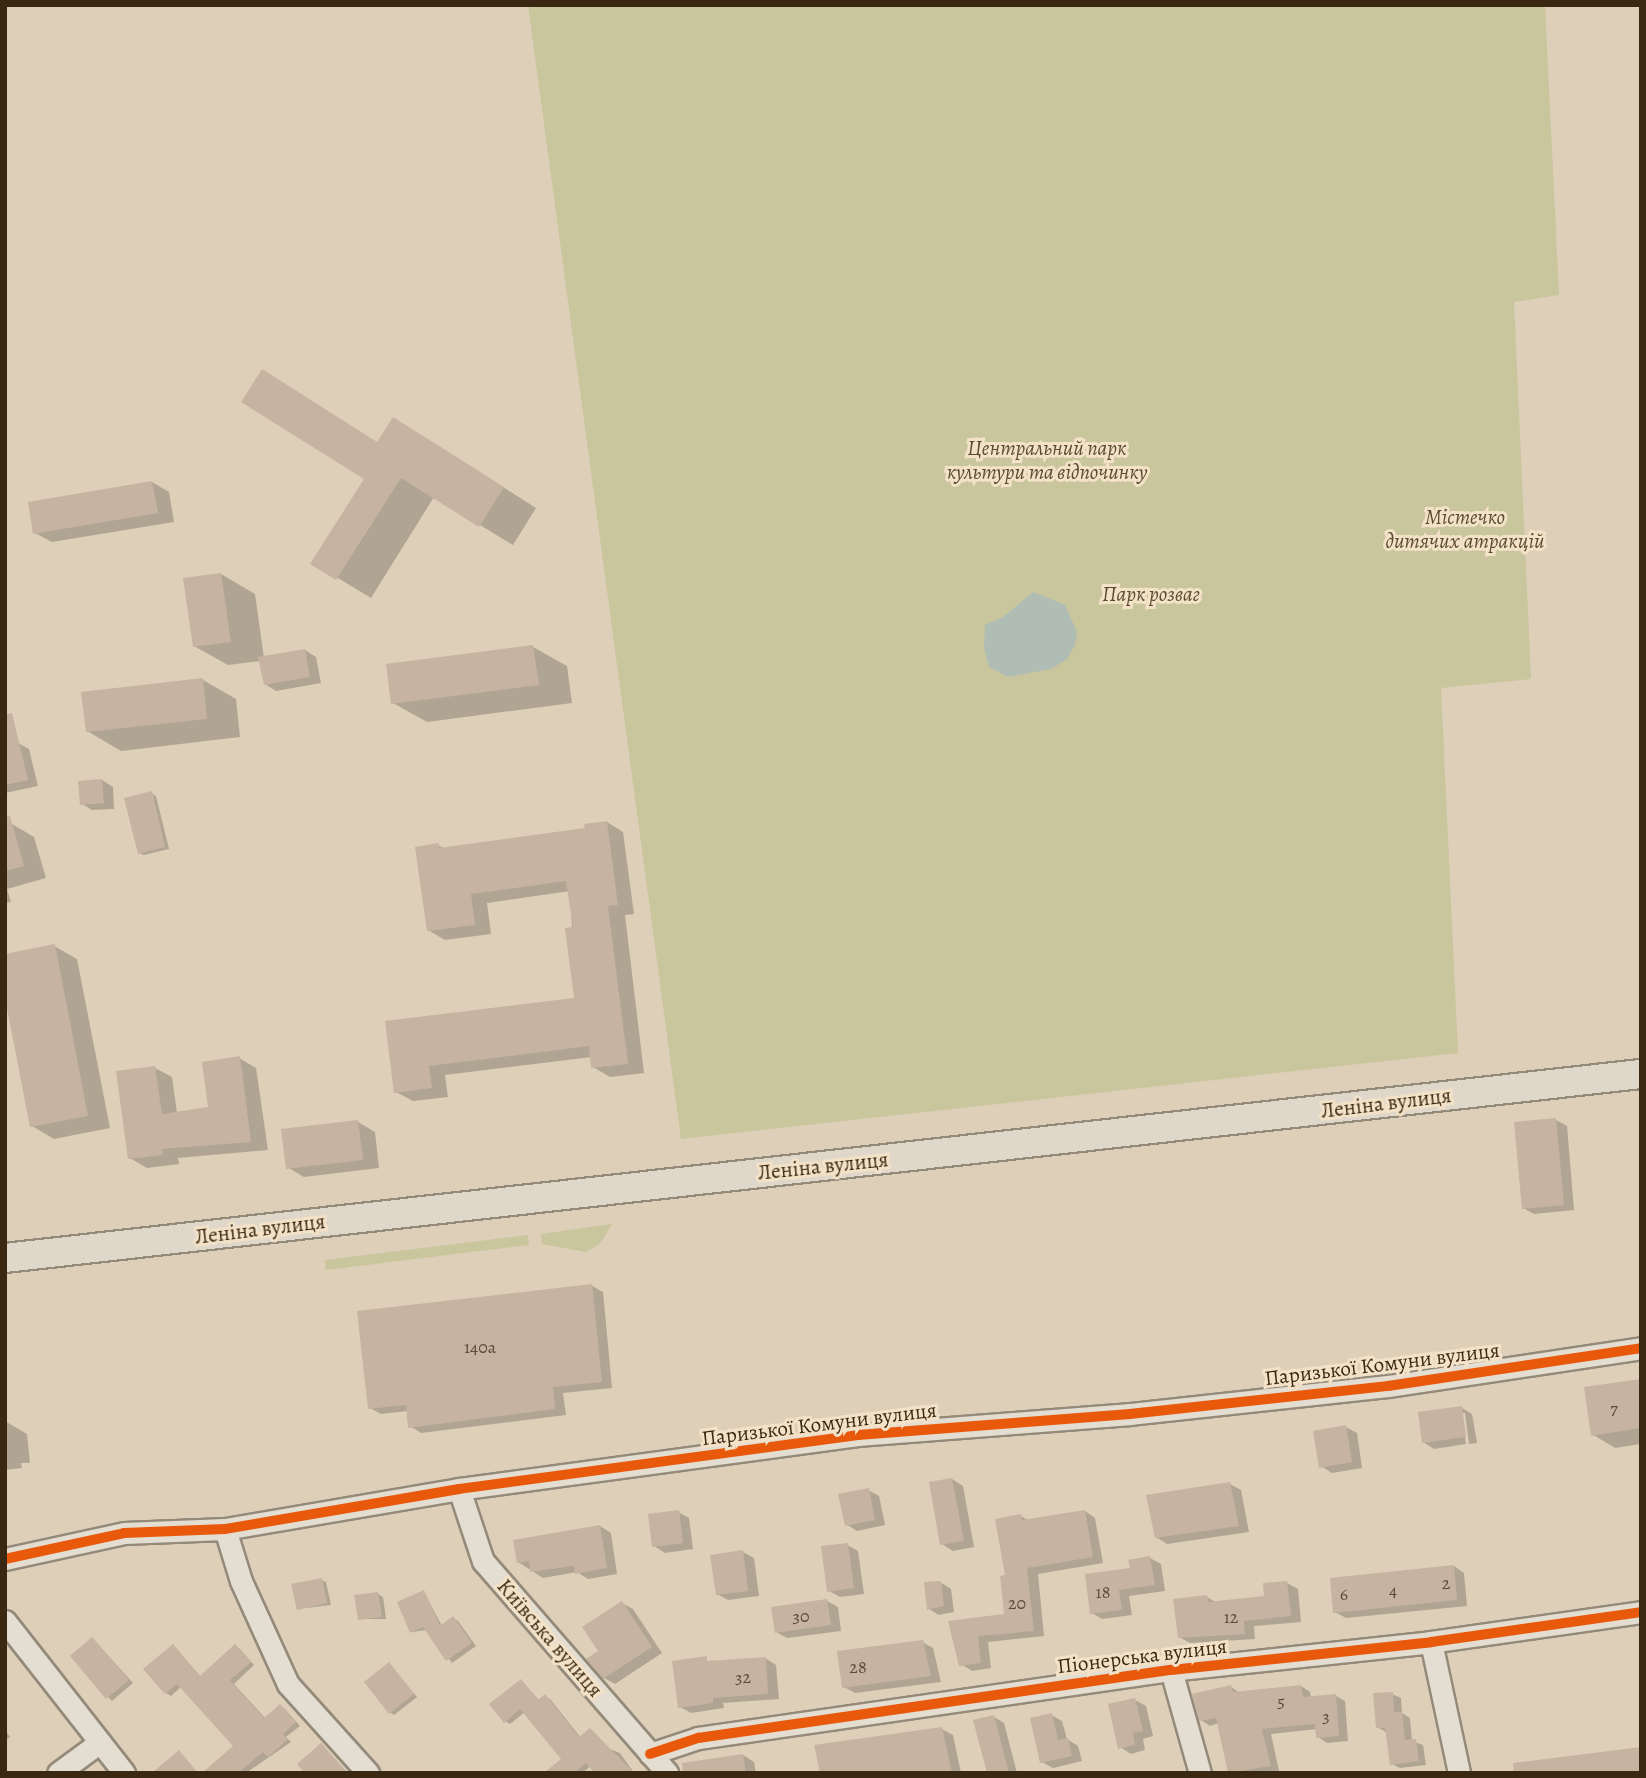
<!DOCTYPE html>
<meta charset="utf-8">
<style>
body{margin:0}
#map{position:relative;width:1646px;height:1778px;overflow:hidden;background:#ddcfb8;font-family:Alegreya,serif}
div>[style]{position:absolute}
.green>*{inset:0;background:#c9c59d}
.water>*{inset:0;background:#b0bdb4}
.shadow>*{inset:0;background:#0003}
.building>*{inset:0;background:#c6b3a1}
.roads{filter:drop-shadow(2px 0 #948a7a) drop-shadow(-2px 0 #948a7a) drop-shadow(0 2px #948a7a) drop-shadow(0 -2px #948a7a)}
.minor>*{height:21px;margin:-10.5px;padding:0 10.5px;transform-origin:10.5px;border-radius:10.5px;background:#e4ddd1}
.major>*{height:28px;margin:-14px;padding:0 14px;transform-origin:14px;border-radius:14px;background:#dfd7c9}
.cycleway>*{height:10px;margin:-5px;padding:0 5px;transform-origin:5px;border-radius:5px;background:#e8590c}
span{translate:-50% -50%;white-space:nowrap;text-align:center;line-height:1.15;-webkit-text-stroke:6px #f3e2c7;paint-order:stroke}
.number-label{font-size:18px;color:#5e4b36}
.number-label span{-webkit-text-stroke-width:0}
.park-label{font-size:21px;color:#5a4d2f;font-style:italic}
.street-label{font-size:21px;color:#3b2812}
.frame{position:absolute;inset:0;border:7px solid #3b2812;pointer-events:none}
</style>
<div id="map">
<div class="green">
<div style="clip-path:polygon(528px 5px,1545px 5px,1559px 295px,1514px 302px,1531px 679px,1441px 688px,1458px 1053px,681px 1139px)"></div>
<div style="clip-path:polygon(612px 1224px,600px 1244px,586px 1252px,542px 1244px,541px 1234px)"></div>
<div style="clip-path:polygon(528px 1235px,529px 1245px,326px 1270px,325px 1260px)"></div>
</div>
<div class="water">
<div style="clip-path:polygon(1033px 592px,1065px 605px,1077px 632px,1075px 645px,1067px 659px,1051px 669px,1008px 677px,989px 667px,984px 648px,985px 625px,1003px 617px)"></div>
</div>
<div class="shadow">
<div style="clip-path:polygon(427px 439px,536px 508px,513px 545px,434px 497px,371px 598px,313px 563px,366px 478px,379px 443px)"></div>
<div style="clip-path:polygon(152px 482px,169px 492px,174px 522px,52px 542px,35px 533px)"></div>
<div style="clip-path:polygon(221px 574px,255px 594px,264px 658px,305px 650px,316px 657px,321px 683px,276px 691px,265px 684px,261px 661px,228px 665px,194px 646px)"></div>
<div style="clip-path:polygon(533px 647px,567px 666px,572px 703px,427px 722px,393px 703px)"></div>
<div style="clip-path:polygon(203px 680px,236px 699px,240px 737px,121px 751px,87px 731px)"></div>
<div style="clip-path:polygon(18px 743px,29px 749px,38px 786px,5px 793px,5px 746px)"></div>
<div style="clip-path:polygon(102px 780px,113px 787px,114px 809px,92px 810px,82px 804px)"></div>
<div style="clip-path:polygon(151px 793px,156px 796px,169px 849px,144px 855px,139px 853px)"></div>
<div style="clip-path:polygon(607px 822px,623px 832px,634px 914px,625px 915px,644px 1073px,610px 1077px,593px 1067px,592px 1057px,445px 1075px,448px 1097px,413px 1101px,396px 1092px,387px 1023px,576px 1000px,570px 891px,487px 903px,491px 934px,445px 940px,428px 930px,438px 845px,445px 849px,587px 829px)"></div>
<div style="clip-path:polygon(12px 824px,34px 837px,46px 878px,7px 889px,11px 902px,5px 903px,5px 825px)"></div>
<div style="clip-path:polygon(54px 946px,77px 959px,110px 1128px,54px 1139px,32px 1126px)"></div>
<div style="clip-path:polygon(239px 1058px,256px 1068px,268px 1150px,178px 1158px,179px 1164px,147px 1168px,130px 1158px,155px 1068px,172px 1077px,177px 1113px,210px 1109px)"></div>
<div style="clip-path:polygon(1556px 1120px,1567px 1126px,1574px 1210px,1534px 1214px,1523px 1208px)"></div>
<div style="clip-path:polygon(358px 1122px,375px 1132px,379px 1168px,304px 1177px,287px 1167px)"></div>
<div style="clip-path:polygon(592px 1286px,603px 1292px,612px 1388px,563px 1393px,566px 1415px,421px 1433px,410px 1426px,408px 1411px,381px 1414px,370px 1408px)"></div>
<div style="clip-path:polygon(1641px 1381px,1641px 1444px,1615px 1448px,1592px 1434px)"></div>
<div style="clip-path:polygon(1462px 1408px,1472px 1414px,1477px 1443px,1469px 1444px,1465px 1413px,1461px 1413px,1466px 1444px,1434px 1449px,1423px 1442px)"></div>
<div style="clip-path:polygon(5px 1421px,27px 1434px,30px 1463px,21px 1463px,22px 1468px,5px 1470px)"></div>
<div style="clip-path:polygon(1346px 1427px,1357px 1433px,1362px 1468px,1332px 1473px,1321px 1466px)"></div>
<div style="clip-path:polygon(952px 1479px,963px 1486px,974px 1547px,953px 1551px,942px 1544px)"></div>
<div style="clip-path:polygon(1230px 1484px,1241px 1490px,1249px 1532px,1167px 1544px,1156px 1537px)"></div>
<div style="clip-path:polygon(868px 1490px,879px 1496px,885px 1525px,857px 1531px,846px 1524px)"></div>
<div style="clip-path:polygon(1085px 1511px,1095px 1518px,1103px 1563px,1038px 1574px,1044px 1636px,988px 1642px,991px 1668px,972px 1671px,961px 1664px,950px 1622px,1006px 1615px,1021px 1516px,1029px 1521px)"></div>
<div style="clip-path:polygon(678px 1512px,689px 1518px,693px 1549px,665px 1553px,654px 1546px)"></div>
<div style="clip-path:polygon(600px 1526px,611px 1533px,617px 1574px,588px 1579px,577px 1572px,543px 1578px,518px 1562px)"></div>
<div style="clip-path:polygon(847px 1545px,858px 1551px,864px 1594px,840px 1597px,829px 1591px)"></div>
<div style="clip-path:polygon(743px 1552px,754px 1558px,759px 1596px,728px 1600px,717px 1594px)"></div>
<div style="clip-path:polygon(1150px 1558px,1161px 1564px,1165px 1591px,1129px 1596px,1132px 1615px,1102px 1619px,1092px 1613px,1132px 1570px)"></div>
<div style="clip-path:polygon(1454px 1566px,1464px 1573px,1467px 1606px,1346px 1618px,1335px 1612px)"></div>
<div style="clip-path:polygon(321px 1580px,326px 1582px,331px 1605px,298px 1609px)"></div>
<div style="clip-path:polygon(940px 1582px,951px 1589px,954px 1612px,939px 1615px,929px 1609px)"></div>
<div style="clip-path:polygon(1287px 1583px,1298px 1589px,1301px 1622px,1254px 1626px,1255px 1639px,1190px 1643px,1179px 1637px,1207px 1597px,1217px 1603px,1266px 1597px)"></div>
<div style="clip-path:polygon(424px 1592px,442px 1626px,453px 1618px,458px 1621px,476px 1646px,452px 1663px,427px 1630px,411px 1632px)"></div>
<div style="clip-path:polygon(378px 1594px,383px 1597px,386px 1619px,360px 1619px)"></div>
<div style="clip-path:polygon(827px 1601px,838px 1607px,841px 1631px,787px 1638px,776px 1632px)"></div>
<div style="clip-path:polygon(622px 1603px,633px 1609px,662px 1653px,615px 1684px,604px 1678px,601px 1651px)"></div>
<div style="clip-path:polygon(93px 1639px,133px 1683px,112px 1701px,72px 1657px)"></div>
<div style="clip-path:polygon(922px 1642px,933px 1648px,941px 1682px,855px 1693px,844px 1687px)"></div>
<div style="clip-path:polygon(173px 1646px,201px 1677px,235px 1646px,240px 1649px,254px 1665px,234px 1684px,266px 1719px,280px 1706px,285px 1709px,300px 1726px,286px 1737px,291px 1742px,246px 1773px,205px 1773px,236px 1746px,182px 1686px,171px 1696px,166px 1693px)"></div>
<div style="clip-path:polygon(765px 1658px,776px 1665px,779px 1699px,723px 1703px,724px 1708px,691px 1713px,680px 1707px)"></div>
<div style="clip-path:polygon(389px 1664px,417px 1697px,394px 1715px,390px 1712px)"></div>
<div style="clip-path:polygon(521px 1681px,540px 1701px,550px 1699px,581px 1738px,620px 1753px,634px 1773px,597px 1773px,591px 1766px,582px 1773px,547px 1773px,563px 1759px,525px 1712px,510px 1724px,505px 1721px)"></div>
<div style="clip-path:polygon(1301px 1686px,1310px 1692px,1311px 1698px,1336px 1696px,1345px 1701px,1348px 1741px,1327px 1743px,1318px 1737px,1317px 1729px,1271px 1734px,1279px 1771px,1230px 1773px,1219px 1723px,1210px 1726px,1201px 1720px,1231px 1687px,1240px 1693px)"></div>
<div style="clip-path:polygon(1392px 1694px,1401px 1698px,1402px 1713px,1410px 1718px,1412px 1741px,1423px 1745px,1426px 1765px,1400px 1768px,1392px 1764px,1386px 1732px,1377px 1727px)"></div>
<div style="clip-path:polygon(1135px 1700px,1146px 1706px,1153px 1736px,1143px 1739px,1145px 1750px,1131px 1754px,1120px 1747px)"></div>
<div style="clip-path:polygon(1051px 1715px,1062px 1721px,1067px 1739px,1078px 1746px,1082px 1761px,1053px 1768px,1042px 1762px)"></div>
<div style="clip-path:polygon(994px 1717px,1004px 1723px,1017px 1773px,988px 1773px)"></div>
<div style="clip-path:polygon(5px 1729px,10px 1737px,5px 1741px)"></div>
<div style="clip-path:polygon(942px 1729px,953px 1735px,961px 1773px,821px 1773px)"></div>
<div style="clip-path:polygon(743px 1755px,754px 1762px,756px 1773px,709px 1773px)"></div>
</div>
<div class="building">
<div style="clip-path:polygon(262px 369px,377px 442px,393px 417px,504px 487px,479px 527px,401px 478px,336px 580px,310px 564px,364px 479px,241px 402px)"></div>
<div style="clip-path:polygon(152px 481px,158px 513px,33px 534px,28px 502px)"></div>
<div style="clip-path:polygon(221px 573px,231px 642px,193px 647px,183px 578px)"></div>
<div style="clip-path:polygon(533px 645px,539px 685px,391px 704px,386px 664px)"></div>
<div style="clip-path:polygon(305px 649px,310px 677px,264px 685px,258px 657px)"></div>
<div style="clip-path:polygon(203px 678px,207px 719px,86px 732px,81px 692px)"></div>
<div style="clip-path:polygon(12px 713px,28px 780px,5px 785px,5px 714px)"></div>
<div style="clip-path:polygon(102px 779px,104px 803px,80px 805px,78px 781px)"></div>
<div style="clip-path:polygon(152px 791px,165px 847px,138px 854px,124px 798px)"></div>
<div style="clip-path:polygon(10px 816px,24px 866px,5px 871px,5px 817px)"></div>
<div style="clip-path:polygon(607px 821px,618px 905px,608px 906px,628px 1064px,591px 1068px,589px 1046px,429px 1066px,432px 1088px,394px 1093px,385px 1021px,574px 998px,565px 928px,573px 927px,566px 881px,471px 894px,475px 925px,427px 931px,415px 847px,439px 843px,439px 848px,585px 828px,584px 824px)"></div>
<div style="clip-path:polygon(55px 944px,88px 1116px,30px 1127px,5px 998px,5px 954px)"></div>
<div style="clip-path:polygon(240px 1056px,251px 1142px,162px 1149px,163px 1155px,128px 1159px,116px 1071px,155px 1066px,162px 1114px,208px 1107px,202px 1062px)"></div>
<div style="clip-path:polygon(1556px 1118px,1564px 1205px,1522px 1209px,1514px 1122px)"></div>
<div style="clip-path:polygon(358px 1120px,363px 1160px,286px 1169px,281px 1129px)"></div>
<div style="clip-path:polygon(592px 1284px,602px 1382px,553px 1387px,555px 1409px,408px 1428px,406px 1405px,368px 1409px,357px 1311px)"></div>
<div style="clip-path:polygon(1641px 1379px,1641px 1428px,1591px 1436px,1584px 1387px)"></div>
<div style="clip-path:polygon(1462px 1406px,1466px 1437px,1422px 1443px,1418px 1412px)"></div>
<div style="clip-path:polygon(1346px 1425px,1352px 1462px,1319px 1468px,1313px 1431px)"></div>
<div style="clip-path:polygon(952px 1478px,964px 1541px,940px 1545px,929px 1482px)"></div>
<div style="clip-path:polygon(1230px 1482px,1239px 1526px,1155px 1538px,1146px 1495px)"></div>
<div style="clip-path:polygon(869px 1488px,875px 1520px,845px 1526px,838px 1494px)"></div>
<div style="clip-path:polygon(679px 1510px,683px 1543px,652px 1547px,648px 1514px)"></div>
<div style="clip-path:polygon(1085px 1510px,1093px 1557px,1027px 1568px,1034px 1631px,978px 1636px,981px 1663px,959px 1666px,948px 1621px,1004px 1614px,1000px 1576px,1005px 1575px,995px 1519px,1021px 1514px,1022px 1520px)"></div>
<div style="clip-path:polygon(600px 1525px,607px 1568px,575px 1574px,574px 1566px,530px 1572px,529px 1561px,517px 1563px,513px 1540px)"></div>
<div style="clip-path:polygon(848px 1543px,854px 1588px,827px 1592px,821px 1546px)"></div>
<div style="clip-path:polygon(743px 1550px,748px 1591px,716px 1595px,710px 1555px)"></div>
<div style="clip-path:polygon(1150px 1556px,1155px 1585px,1119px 1590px,1122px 1610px,1090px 1614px,1085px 1574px,1130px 1568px,1128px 1560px)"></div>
<div style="clip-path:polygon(1454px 1565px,1457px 1600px,1333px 1613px,1330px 1578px)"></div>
<div style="clip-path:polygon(322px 1578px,327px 1603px,297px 1610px,291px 1584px)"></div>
<div style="clip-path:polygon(941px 1581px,944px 1606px,927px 1610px,924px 1582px)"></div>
<div style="clip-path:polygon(1287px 1581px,1291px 1616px,1244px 1621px,1245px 1634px,1178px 1638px,1173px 1599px,1207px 1595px,1208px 1602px,1264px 1596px,1263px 1583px)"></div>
<div style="clip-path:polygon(424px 1590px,440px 1626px,453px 1616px,472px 1643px,446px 1661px,423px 1627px,410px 1633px,397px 1602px)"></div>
<div style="clip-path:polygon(378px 1592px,382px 1617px,358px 1620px,354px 1595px)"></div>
<div style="clip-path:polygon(827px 1599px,831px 1625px,775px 1633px,771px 1607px)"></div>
<div style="clip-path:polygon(622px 1601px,652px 1647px,603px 1679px,586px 1659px,598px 1651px,582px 1627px)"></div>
<div style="clip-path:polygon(92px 1637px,129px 1680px,106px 1699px,70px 1656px)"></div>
<div style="clip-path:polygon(923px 1640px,931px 1676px,842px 1688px,837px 1651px)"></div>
<div style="clip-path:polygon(173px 1644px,200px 1676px,235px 1644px,251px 1662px,230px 1680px,264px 1718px,280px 1704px,296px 1722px,283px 1734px,288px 1739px,268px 1757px,263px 1752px,238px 1773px,202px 1773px,233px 1746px,177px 1684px,165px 1694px,143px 1669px)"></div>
<div style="clip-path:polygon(707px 1656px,707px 1661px,766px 1657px,768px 1694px,713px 1698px,713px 1703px,678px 1708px,672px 1661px)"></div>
<div style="clip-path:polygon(389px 1662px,414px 1694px,389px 1714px,364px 1682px)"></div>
<div style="clip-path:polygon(521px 1679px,538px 1700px,545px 1694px,579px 1737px,590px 1728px,634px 1773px,594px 1773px,586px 1763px,574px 1773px,544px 1773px,561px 1759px,520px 1709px,504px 1723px,489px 1704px)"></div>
<div style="clip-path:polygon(1231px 1685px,1233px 1692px,1301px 1685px,1303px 1697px,1336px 1694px,1339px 1736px,1316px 1738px,1315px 1724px,1262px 1729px,1271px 1766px,1228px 1773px,1216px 1718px,1199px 1721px,1192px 1694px)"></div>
<div style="clip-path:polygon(1393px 1692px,1394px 1712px,1402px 1712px,1405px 1740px,1416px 1739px,1419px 1761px,1390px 1765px,1385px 1728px,1376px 1728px,1373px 1693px)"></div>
<div style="clip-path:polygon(1135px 1698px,1143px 1731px,1133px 1733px,1135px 1745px,1118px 1749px,1108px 1704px)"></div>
<div style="clip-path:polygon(1052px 1713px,1058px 1740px,1068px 1738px,1072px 1756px,1040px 1763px,1030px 1718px)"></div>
<div style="clip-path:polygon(994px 1715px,1009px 1773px,987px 1773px,973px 1720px)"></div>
<div style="clip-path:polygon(942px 1727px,952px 1773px,820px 1773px,814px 1745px)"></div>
<div style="clip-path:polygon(321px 1743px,348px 1773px,305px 1773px,297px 1764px)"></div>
<div style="clip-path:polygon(1641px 1747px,1641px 1773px,1514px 1773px,1513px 1763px)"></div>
<div style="clip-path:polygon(179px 1750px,198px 1773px,152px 1773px)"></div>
<div style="clip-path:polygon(743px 1754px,746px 1773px,683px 1773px,682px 1763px)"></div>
</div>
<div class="roads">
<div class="minor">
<div style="left:459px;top:1489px;width:76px;rotate:71.6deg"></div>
<div style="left:483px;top:1561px;width:281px;rotate:49deg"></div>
<div style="left:225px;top:1529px;width:54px;rotate:72.9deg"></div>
<div style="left:241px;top:1581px;width:113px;rotate:65.5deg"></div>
<div style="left:288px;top:1684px;width:120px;rotate:48deg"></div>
<div style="left:5px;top:1559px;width:122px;rotate:-12.3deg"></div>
<div style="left:124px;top:1533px;width:101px;rotate:-2.3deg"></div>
<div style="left:225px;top:1529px;width:237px;rotate:-9.7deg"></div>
<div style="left:459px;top:1489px;width:403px;rotate:-7.7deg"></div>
<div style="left:858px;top:1435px;width:273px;rotate:-4.4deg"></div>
<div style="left:1130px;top:1414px;width:260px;rotate:-6.2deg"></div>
<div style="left:1388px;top:1386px;width:256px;rotate:-8.5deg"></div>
<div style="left:5px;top:1621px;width:193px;rotate:51.9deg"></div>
<div style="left:1431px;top:1642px;width:134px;rotate:77.9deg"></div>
<div style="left:1171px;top:1670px;width:107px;rotate:74.3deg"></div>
<div style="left:650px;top:1754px;width:51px;rotate:-18.4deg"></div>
<div style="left:698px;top:1738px;width:478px;rotate:-8.2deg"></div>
<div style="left:1171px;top:1670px;width:262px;rotate:-6.1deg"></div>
<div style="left:1431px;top:1642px;width:212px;rotate:-8.1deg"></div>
<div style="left:58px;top:1773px;width:52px;rotate:-36.4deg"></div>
</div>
<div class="major">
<div style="left:5px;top:1258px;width:1646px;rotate:-6.42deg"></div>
</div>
</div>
<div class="cycleway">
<div style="left:5px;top:1559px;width:122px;rotate:-12.3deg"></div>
<div style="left:124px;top:1533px;width:101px;rotate:-2.3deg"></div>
<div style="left:225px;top:1529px;width:237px;rotate:-9.7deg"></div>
<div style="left:459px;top:1489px;width:403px;rotate:-7.7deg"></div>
<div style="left:858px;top:1435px;width:273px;rotate:-4.4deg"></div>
<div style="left:1130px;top:1414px;width:260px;rotate:-6.2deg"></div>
<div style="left:1388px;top:1386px;width:256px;rotate:-8.5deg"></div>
<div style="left:650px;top:1754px;width:51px;rotate:-18.4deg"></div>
<div style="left:698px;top:1738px;width:478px;rotate:-8.2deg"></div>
<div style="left:1171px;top:1670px;width:262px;rotate:-6.1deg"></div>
<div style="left:1431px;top:1642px;width:212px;rotate:-8.1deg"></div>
</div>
<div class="number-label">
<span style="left:480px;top:1347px">140а</span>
<span style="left:1614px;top:1408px">7</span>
<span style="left:1446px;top:1583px">2</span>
<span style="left:1393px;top:1590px">4</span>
<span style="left:1103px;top:1592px">18</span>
<span style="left:1344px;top:1594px">6</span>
<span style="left:1017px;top:1603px">20</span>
<span style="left:801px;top:1616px">30</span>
<span style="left:1231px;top:1617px">12</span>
<span style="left:858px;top:1667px">28</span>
<span style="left:743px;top:1677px">32</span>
<span style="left:1281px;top:1701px">5</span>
<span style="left:1326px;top:1716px">3</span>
</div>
<div class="park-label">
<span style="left:1047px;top:460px">Центральний парк<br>культури та відпочинку</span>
<span style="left:1465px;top:529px">Містечко<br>дитячих атракцій</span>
<span style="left:1151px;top:594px">Парк розваг</span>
</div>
<div class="street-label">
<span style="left:1386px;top:1103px;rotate:-7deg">Леніна вулиця</span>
<span style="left:823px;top:1166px;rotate:-6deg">Леніна вулиця</span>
<span style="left:260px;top:1229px;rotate:-7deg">Леніна вулиця</span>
<span style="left:1382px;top:1364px;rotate:-7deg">Паризької Комуни вулиця</span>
<span style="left:819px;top:1424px;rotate:-7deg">Паризької Комуни вулиця</span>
<span style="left:550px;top:1638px;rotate:49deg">Київська вулиця</span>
<span style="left:1142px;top:1656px;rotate:-7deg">Піонерська вулиця</span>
</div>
<div class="frame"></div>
</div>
